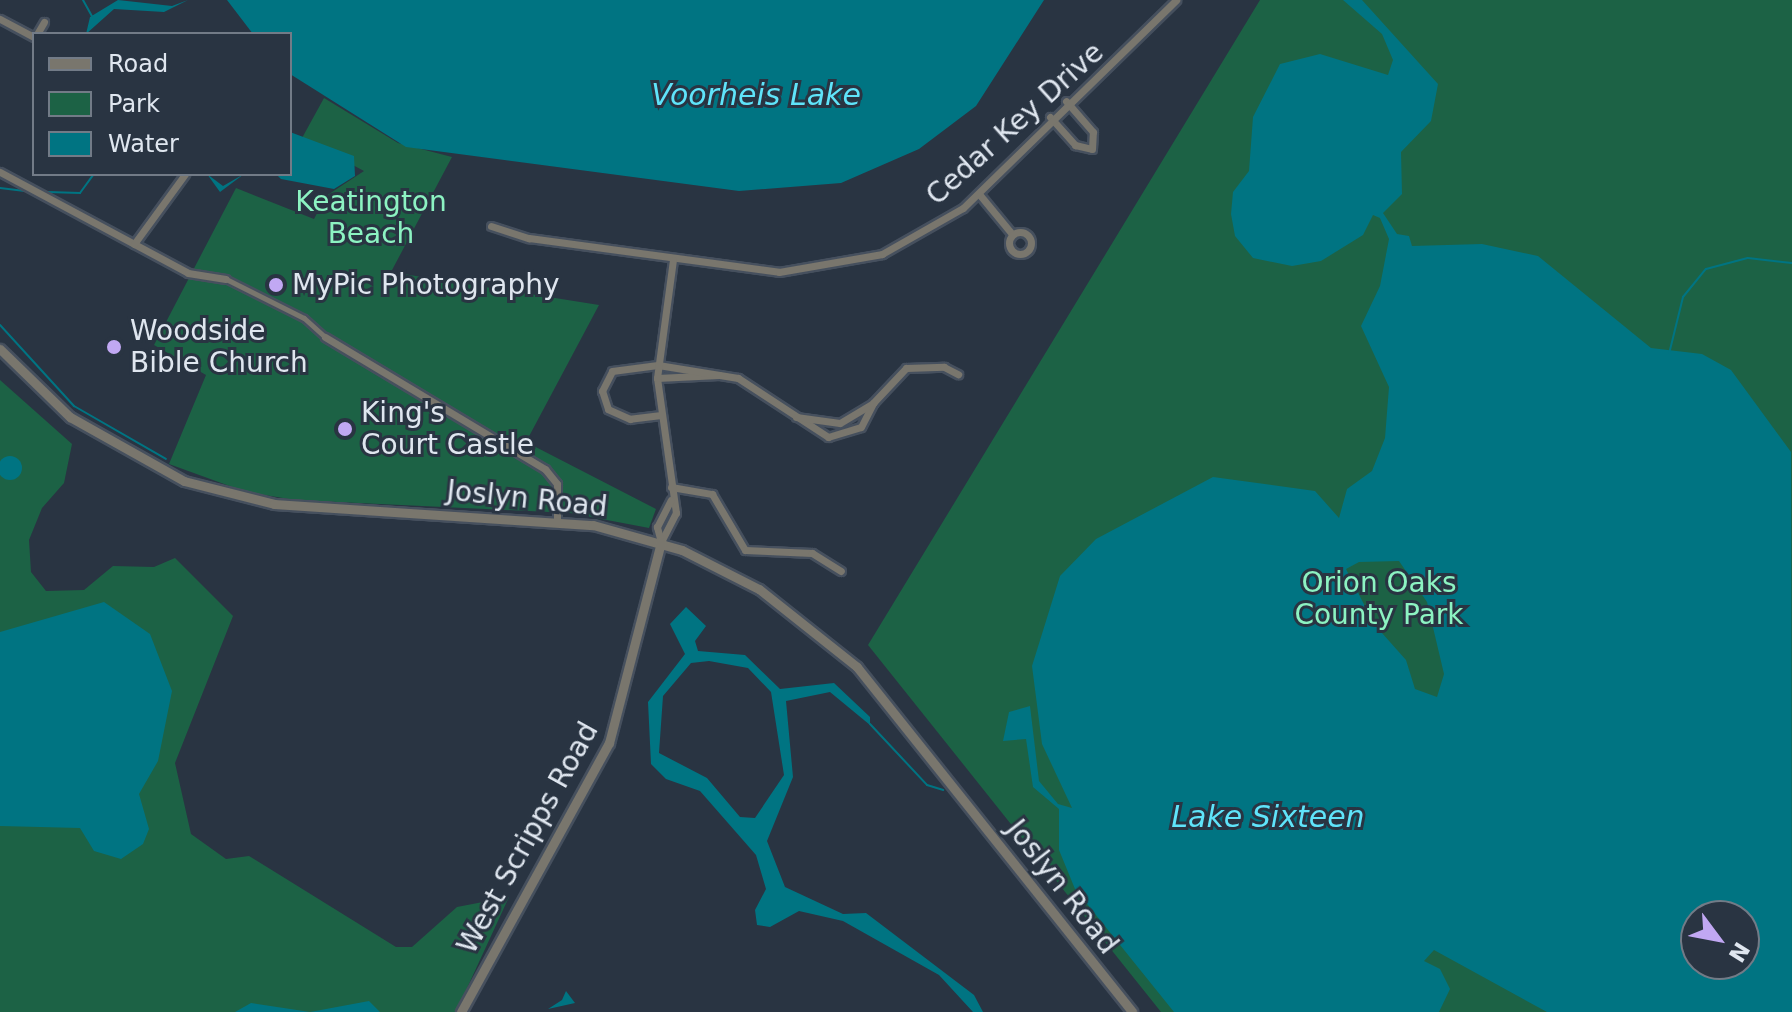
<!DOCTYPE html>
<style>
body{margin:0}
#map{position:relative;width:1792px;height:1012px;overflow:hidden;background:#293442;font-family:"DejaVu Sans",sans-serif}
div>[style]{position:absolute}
.green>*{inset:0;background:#1c6245}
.water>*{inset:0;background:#007482}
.round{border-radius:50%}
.stream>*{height:2px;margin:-1px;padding:0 1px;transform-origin:1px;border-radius:1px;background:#007482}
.roads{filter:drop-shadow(2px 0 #46505e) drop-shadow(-2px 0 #46505e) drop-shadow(0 2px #46505e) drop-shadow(0 -2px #46505e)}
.pedestrian>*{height:5px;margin:-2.5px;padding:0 2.5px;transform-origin:2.5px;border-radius:2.5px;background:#79766d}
.minor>*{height:7px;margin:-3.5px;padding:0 3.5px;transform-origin:3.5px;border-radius:3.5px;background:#79766d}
.minor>.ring{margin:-3.5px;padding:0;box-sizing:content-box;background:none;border:7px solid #79766d;border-radius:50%}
.tertiary>*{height:9px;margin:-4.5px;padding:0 4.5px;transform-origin:4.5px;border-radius:4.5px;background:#79766d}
.dots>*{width:22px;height:22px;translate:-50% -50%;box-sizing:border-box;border:4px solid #293442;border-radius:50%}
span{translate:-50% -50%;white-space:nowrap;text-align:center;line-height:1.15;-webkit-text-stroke:6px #293442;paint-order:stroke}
.street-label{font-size:28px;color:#dfe6ef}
.park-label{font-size:28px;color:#8cf3c2}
.poi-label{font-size:28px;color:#dfe6ef}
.left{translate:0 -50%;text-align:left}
.water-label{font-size:30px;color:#5fe4fa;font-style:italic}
.legend{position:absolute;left:32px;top:32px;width:260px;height:144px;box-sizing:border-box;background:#293442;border:2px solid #727b87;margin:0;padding:10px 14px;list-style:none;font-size:24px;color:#dfe6ef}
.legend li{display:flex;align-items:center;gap:16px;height:40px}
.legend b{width:40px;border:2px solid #727b87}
.north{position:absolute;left:1680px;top:900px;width:80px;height:80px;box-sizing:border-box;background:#293442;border:2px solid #727b87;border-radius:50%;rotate:122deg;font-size:22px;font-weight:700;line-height:32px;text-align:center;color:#dfe6ef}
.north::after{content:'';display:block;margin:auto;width:28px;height:36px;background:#c1a8f3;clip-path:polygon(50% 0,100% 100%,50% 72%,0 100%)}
</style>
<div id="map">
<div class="green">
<div style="clip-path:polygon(evenodd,1260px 0,1792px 0,1792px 1012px,1161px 1012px,868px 645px,1260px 0,1696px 916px,1744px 916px,1744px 964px,1696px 964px,1696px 916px)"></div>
<div style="clip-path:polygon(324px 98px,398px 143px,452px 157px,391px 272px,599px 305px,526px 442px,656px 509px,649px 528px,570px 513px,295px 500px,246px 492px,169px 464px,206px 375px,154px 345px,236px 188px,314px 219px,326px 196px,364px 171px,302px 138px)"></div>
<div style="clip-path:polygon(0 380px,72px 444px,64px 483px,42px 508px,29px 540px,31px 572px,46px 591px,84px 590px,113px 566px,154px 567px,175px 558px,233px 616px,175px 763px,191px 834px,226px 859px,249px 856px,396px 947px,412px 947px,457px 907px,509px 897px,456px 1012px,0 1012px)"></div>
</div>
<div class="water">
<div style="clip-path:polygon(118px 0,172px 6px,188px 0,164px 12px,114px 9px,86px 34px,90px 17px)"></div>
<div style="clip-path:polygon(227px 0,1044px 0,976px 106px,919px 149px,841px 183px,739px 191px,406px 147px,290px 74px,290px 34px,253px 34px)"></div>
<div style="clip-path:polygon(evenodd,1343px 0,1362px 0,1438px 84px,1431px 121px,1401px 152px,1402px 194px,1383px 213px,1397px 234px,1409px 236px,1412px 246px,1482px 244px,1538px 256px,1651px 348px,1702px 354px,1731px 370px,1791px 452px,1792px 1012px,1547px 1012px,1434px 950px,1424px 961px,1440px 969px,1450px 989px,1439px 1012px,1174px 1012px,1075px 889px,1059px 850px,1059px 809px,1033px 787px,1026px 739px,1003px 741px,1009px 712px,1030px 706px,1039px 781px,1058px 804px,1072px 808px,1042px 744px,1032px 666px,1060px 576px,1096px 539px,1213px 477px,1315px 491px,1339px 518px,1347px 489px,1372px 471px,1385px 438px,1389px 387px,1361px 326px,1380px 286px,1389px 239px,1380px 218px,1373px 215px,1363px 235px,1321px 261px,1292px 266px,1253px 258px,1235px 236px,1231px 214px,1233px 192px,1249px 171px,1253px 117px,1280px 64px,1320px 54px,1388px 75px,1393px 60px,1382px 34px,1343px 0,1359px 562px,1399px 561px,1427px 602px,1444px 674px,1437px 697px,1415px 689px,1406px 660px,1374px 624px,1346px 569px,1359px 562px,1343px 0,1696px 916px,1744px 916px,1744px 964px,1696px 964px,1696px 916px)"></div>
<div style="clip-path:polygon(290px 132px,354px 156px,355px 176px,334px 189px,281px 179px,276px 174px,290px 174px)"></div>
<div style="clip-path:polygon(207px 174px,223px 186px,244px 174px,220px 192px)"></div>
<div class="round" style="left:-2px;top:456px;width:24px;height:24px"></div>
<div style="clip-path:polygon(104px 602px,150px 634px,172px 691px,158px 761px,139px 794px,149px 829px,143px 844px,121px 859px,94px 851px,80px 828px,0 826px,0 632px)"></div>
<div style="clip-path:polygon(evenodd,686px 607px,706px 626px,695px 641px,698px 651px,745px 655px,780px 689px,834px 683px,870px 717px,870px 725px,830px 692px,786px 701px,793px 777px,767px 841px,785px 887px,843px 914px,866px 913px,974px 995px,983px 1012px,973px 1012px,939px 975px,843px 921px,799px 911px,770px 927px,757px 925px,755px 910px,766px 889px,756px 855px,700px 791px,666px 779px,651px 764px,648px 702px,685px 654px,670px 624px,686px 607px,709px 661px,748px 668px,771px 692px,784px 775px,755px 818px,740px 817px,707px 778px,659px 753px,663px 696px,691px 663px,709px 661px)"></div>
<div style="clip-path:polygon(566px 991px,575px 1003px,548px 1009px,562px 1000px)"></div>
<div style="clip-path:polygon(369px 1001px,380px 1012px,235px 1012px,251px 1003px,310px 1012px)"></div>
</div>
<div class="stream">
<div style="left:83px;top:0;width:18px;rotate:61deg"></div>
<div style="left:0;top:188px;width:25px;rotate:7deg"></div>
<div style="left:48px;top:192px;width:32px;rotate:2deg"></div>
<div style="left:80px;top:193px;width:24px;rotate:-54deg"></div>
<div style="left:0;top:325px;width:110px;rotate:47.6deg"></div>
<div style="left:74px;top:406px;width:106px;rotate:29.9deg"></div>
<div style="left:1669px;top:354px;width:59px;rotate:-76.2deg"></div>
<div style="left:1683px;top:297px;width:36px;rotate:-51deg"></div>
<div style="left:1706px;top:269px;width:43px;rotate:-14.7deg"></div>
<div style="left:1748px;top:258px;width:44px;rotate:6.5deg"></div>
<div style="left:870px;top:724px;width:83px;rotate:46.9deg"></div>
<div style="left:927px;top:785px;width:17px;rotate:17deg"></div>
</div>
<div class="roads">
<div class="pedestrian">
<div style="left:226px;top:279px;width:87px;rotate:26.6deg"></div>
<div style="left:304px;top:318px;width:28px;rotate:42deg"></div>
</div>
<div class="minor">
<div style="left:0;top:19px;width:38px;rotate:28deg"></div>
<div style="left:37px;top:34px;width:14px;rotate:-60deg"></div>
<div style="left:1050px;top:117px;width:38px;rotate:48deg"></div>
<div style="left:1075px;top:145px;width:17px;rotate:13deg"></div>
<div style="left:1092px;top:149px;width:17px;rotate:-87deg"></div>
<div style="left:1093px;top:132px;width:41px;rotate:-131.1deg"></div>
<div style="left:0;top:172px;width:213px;rotate:28.2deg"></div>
<div style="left:188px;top:273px;width:38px;rotate:9deg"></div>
<div style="left:979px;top:194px;width:52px;rotate:50.5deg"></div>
<div style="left:491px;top:226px;width:40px;rotate:18deg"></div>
<div style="left:529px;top:238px;width:252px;rotate:7.7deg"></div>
<div style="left:779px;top:272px;width:105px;rotate:-9.9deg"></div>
<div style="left:882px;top:254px;width:93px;rotate:-29.6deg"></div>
<div style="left:963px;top:208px;width:298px;rotate:-44.3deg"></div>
<div class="ring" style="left:1009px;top:232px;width:15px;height:15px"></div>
<div style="left:134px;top:244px;width:87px;rotate:-53.9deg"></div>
<div style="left:325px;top:337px;width:257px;rotate:31deg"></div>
<div style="left:545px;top:469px;width:19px;rotate:51deg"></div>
<div style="left:557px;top:484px;width:35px;rotate:90deg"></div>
<div style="left:657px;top:378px;width:62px;rotate:-2.8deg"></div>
<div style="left:661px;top:415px;width:31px;rotate:173deg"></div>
<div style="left:630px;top:419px;width:24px;rotate:-156deg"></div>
<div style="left:608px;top:409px;width:19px;rotate:-108deg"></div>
<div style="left:602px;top:391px;width:22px;rotate:-63deg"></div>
<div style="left:612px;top:371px;width:46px;rotate:-7.4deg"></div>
<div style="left:658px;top:365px;width:81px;rotate:9.2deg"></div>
<div style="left:738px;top:378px;width:108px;rotate:33.2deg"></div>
<div style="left:828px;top:437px;width:34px;rotate:-17deg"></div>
<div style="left:861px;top:427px;width:27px;rotate:-63deg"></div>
<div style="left:796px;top:417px;width:44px;rotate:7.8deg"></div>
<div style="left:840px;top:423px;width:39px;rotate:-31deg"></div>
<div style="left:873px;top:403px;width:48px;rotate:-46.7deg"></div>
<div style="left:906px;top:368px;width:38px;rotate:-2deg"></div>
<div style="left:944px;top:367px;width:16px;rotate:27deg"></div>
<div style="left:671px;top:487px;width:42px;rotate:9.7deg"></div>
<div style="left:712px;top:494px;width:65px;rotate:59.5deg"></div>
<div style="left:745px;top:550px;width:67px;rotate:2.6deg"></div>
<div style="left:812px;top:553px;width:34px;rotate:32deg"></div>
<div style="left:661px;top:542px;width:33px;rotate:-63deg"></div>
<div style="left:676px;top:513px;width:136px;rotate:-98deg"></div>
<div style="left:657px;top:378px;width:119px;rotate:-82.3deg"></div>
<div style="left:661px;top:542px;width:16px;rotate:-105deg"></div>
<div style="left:657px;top:527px;width:30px;rotate:-63deg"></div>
</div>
<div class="tertiary">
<div style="left:0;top:349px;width:98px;rotate:44.2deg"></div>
<div style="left:70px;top:417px;width:131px;rotate:29.3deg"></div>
<div style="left:184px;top:481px;width:93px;rotate:14.3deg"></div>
<div style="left:274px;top:504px;width:320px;rotate:3.8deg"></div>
<div style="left:593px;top:525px;width:92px;rotate:15.7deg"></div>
<div style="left:682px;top:550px;width:86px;rotate:26.9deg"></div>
<div style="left:759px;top:589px;width:125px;rotate:38.5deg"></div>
<div style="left:857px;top:667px;width:441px;rotate:51.4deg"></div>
<div style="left:461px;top:1012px;width:307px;rotate:-61.2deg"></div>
<div style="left:609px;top:743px;width:208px;rotate:-75.5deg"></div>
</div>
</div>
<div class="dots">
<div style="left:276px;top:285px;background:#c1a8f3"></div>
<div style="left:114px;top:347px;background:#c1a8f3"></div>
<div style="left:345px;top:429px;background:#c1a8f3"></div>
</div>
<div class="street-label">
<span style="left:1015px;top:124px;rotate:-42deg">Cedar Key Drive</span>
<span style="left:527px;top:499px;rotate:6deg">Joslyn Road</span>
<span style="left:528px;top:838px;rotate:-61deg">West Scripps Road</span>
<span style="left:1062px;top:887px;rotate:52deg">Joslyn Road</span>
</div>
<div class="park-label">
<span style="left:371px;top:218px">Keatington<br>Beach</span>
<span style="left:1379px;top:599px">Orion Oaks<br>County Park</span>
</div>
<div class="poi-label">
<span class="left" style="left:292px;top:285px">MyPic Photography</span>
<span class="left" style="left:130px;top:347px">Woodside<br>Bible Church</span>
<span class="left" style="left:361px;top:429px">King's<br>Court Castle</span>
</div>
<div class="water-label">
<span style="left:756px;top:95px">Voorheis Lake</span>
<span style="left:1268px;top:817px">Lake Sixteen</span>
</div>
<ul class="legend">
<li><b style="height:10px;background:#79766d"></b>Road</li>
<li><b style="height:22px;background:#1c6245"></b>Park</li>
<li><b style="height:22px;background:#007482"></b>Water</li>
</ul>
<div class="north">N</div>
</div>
